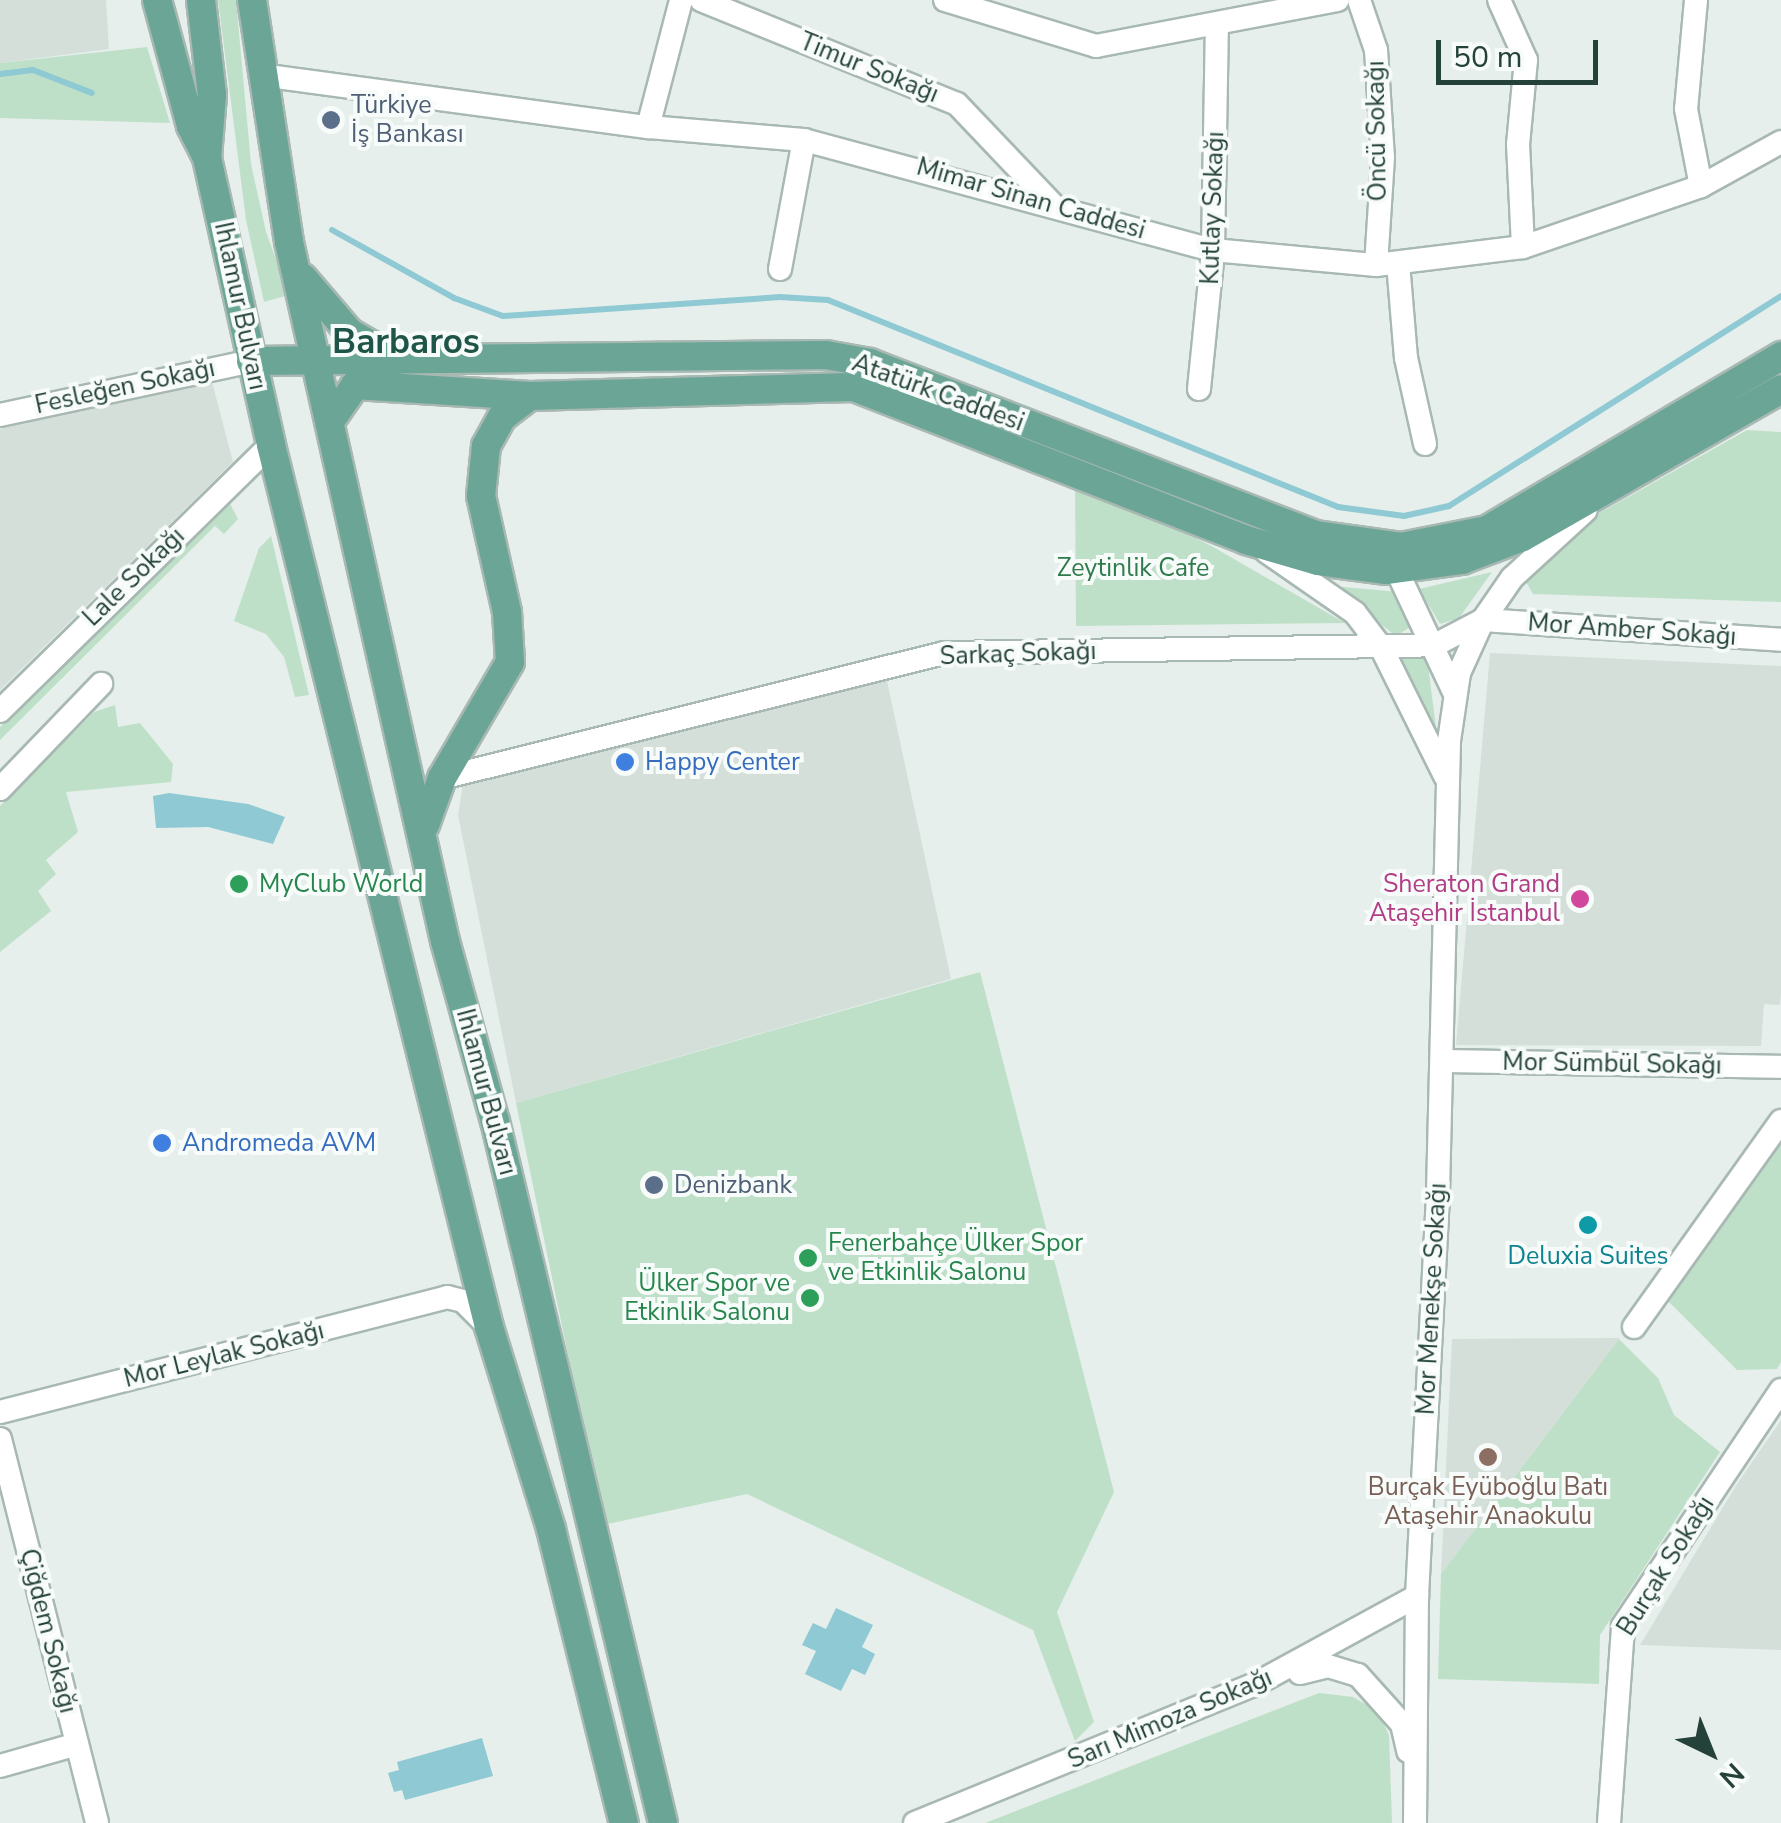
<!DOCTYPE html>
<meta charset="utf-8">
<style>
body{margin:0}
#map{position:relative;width:1781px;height:1823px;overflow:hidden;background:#e6efeb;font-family:"Nunito Sans",sans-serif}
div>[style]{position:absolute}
.built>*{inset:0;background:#d4dfda}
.green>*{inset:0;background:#bfe0c8}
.water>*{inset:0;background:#8ec9d4}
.stream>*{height:6px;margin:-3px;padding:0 3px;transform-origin:3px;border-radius:3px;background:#8ec9d4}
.roads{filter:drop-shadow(2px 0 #a8b8b2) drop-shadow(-2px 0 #a8b8b2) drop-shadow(0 2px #a8b8b2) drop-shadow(0 -2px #a8b8b2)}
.minor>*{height:22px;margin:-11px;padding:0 11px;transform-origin:11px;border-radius:11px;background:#fff}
.major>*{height:28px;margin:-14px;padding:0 14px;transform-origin:14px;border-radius:14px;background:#6aa596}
.dots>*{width:28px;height:28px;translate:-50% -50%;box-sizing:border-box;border:5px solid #f7fbf9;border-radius:50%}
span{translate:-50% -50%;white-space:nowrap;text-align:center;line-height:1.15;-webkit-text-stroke:8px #f7fbf9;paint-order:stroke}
.street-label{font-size:25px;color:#24423a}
.service-label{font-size:25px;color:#4e5e75}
.left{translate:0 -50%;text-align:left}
.park-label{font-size:25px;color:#2d7a4b}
.shop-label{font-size:25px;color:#366cbe}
.leisure-label{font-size:25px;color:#27864d}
.right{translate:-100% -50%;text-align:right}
.hotel-label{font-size:25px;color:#b23c85}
.culture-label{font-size:25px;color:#0d838f}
.education-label{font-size:25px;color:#785e54}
.district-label{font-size:35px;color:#1f5548;font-weight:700}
.north{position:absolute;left:1661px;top:1703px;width:100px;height:100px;-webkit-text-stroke:8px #f7fbf9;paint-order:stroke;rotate:137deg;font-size:28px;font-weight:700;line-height:40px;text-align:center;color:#24423a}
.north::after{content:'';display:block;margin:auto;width:35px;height:45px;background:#24423a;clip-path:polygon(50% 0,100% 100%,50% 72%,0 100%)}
.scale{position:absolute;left:1436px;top:40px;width:162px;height:45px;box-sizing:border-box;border:5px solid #24423a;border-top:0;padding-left:12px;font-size:30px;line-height:35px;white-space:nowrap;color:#24423a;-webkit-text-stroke:8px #f7fbf9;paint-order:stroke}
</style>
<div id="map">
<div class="built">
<div style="clip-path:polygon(0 0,106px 0,109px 49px,0 63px)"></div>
<div style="clip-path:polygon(211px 378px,233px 462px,0 690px,0 429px)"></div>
<div style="clip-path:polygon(1490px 653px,1781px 666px,1781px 993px,1780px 1005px,1764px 1004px,1761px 1046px,1456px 1045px)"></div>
<div style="clip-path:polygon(887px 681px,951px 979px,516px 1103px,458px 815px,463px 783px,484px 768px)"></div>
<div style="clip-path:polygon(1619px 1338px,1619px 1339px,1441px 1574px,1452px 1339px)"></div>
<div style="clip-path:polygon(1781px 1420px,1781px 1650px,1640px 1645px,1737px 1484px)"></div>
</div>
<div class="green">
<div style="clip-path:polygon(218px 0,236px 0,251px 164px,266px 232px,289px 295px,264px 302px,246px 220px)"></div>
<div style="clip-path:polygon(147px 47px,170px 123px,0 118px,0 63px)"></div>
<div style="clip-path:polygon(1747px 430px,1781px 432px,1781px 602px,1533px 594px,1526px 582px,1538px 565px,1587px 520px)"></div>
<div style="clip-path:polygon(1075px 475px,1215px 548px,1345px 623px,1076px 626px)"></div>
<div style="clip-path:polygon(228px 500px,238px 519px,224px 534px,215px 526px,0 740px,0 727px)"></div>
<div style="clip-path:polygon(271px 536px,309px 695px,295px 697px,284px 657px,266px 634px,234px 621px,259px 548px)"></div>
<div style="clip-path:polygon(1492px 572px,1459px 618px,1440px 624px,1419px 589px)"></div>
<div style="clip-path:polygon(1332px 586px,1399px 592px,1415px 624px,1396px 636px)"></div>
<div style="clip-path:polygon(1398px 656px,1427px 657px,1437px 736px)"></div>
<div style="clip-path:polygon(115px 705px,118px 727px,140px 723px,173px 764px,171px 782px,66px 792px,78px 832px,46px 860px,56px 874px,38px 891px,51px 911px,0 952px,0 806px,94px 712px)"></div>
<div style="clip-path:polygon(980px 972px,1114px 1492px,1057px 1612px,1094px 1722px,1075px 1741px,1033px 1630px,747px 1494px,603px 1525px,516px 1103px)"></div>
<div style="clip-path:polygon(1781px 1141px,1781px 1362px,1777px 1369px,1737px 1370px,1668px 1301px)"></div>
<div style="clip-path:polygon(1619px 1339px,1658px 1378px,1674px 1415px,1720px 1452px,1600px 1635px,1599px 1684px,1438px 1679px,1441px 1574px)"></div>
<div style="clip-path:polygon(1319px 1693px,1353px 1697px,1377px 1711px,1389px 1735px,1392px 1823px,985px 1823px)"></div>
</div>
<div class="water">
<div style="clip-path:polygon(169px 793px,248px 804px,285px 817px,273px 844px,208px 827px,156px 828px,153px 796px)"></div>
<div style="clip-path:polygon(836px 1608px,873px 1625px,862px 1647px,875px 1654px,865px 1675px,852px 1669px,841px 1691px,805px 1674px,816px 1651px,802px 1645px,813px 1623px,826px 1629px)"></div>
<div style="clip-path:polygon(482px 1738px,493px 1776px,405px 1800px,402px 1790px,394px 1792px,388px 1773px,399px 1770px,397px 1762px)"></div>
</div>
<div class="stream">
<div style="left:0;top:74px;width:33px;rotate:-7deg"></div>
<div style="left:33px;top:70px;width:63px;rotate:21.3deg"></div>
<div style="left:332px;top:230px;width:140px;rotate:29.1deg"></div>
<div style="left:454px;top:298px;width:52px;rotate:20.2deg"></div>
<div style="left:503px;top:316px;width:278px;rotate:-3.9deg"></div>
<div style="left:780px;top:297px;width:48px;rotate:3.6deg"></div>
<div style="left:828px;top:300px;width:550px;rotate:22.09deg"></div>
<div style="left:1338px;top:507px;width:67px;rotate:7.8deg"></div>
<div style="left:1404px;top:516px;width:46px;rotate:-12.5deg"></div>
<div style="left:1449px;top:506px;width:393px;rotate:-32.3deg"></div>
</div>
<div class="roads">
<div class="minor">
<div style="left:701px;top:0;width:276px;rotate:22.1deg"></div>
<div style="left:957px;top:104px;width:142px;rotate:46.4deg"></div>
<div style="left:945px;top:0;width:158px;rotate:16.9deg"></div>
<div style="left:1096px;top:46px;width:246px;rotate:-10.8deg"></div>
<div style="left:1359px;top:0;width:53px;rotate:71.2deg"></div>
<div style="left:1376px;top:50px;width:107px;rotate:86.3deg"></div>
<div style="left:1383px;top:157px;width:108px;rotate:93.7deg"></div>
<div style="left:1499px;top:0;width:66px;rotate:65.8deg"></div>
<div style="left:1526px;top:60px;width:84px;rotate:95.4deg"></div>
<div style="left:1518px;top:144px;width:103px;rotate:87.2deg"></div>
<div style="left:1696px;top:0;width:109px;rotate:95.2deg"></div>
<div style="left:1686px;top:109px;width:78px;rotate:79deg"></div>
<div style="left:262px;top:75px;width:389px;rotate:7.7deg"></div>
<div style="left:648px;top:127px;width:157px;rotate:4.8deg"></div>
<div style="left:804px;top:140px;width:424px;rotate:15.1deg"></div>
<div style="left:1213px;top:250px;width:164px;rotate:5.3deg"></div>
<div style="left:1376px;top:265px;width:148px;rotate:-7deg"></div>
<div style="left:1523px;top:247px;width:188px;rotate:-18.9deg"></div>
<div style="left:1701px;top:186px;width:91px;rotate:-28.8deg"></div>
<div style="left:648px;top:127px;width:131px;rotate:-75.4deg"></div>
<div style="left:1398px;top:263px;width:95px;rotate:85.2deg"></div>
<div style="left:1406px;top:358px;width:88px;rotate:77.5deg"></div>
<div style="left:780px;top:269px;width:131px;rotate:-79.5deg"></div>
<div style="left:1199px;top:389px;width:140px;rotate:-84.2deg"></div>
<div style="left:1213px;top:250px;width:223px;rotate:-89deg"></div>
<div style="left:0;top:415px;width:257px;rotate:-12.1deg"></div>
<div style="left:1267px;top:552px;width:107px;rotate:34.7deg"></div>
<div style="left:1355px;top:613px;width:43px;rotate:52.6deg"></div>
<div style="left:1381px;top:647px;width:144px;rotate:63.6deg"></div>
<div style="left:1389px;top:554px;width:153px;rotate:64.8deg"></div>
<div style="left:0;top:711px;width:380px;rotate:-44.5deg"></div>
<div style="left:442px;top:778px;width:517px;rotate:-13.98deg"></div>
<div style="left:944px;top:653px;width:491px;rotate:-0.9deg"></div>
<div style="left:1435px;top:645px;width:54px;rotate:-27.5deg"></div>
<div style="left:1483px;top:620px;width:299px;rotate:3.8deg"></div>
<div style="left:0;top:789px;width:146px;rotate:-46.1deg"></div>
<div style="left:1442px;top:1061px;width:339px;rotate:1deg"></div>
<div style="left:1634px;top:1327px;width:253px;rotate:-54.5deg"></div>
<div style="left:0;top:1412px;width:462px;rotate:-14.4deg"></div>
<div style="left:447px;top:1297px;width:16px;rotate:14deg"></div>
<div style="left:463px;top:1301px;width:37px;rotate:45deg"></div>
<div style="left:0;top:1439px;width:396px;rotate:75.8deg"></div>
<div style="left:1300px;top:1673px;width:29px;rotate:-14deg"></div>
<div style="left:1328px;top:1666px;width:31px;rotate:17deg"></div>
<div style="left:1358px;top:1675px;width:66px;rotate:48.1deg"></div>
<div style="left:1402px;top:1724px;width:28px;rotate:77deg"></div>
<div style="left:0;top:1766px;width:80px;rotate:-15.9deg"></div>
<div style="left:915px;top:1823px;width:366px;rotate:-22.2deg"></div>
<div style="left:1254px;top:1685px;width:186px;rotate:-28.6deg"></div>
<div style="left:1415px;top:1823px;width:227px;rotate:-89.5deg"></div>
<div style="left:1417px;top:1596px;width:405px;rotate:-87deg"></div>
<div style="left:1438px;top:1192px;width:451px;rotate:-88.6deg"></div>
<div style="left:1449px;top:741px;width:69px;rotate:-81.6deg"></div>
<div style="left:1459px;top:673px;width:58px;rotate:-65.6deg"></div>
<div style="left:1483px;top:620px;width:51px;rotate:-55.4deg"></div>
<div style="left:1512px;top:578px;width:100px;rotate:-42.6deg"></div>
<div style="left:1609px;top:1823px;width:197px;rotate:-85.9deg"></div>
<div style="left:1623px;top:1626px;width:284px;rotate:-56.2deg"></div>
</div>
<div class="major">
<div style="left:157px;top:0;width:131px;rotate:74.9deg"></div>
<div style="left:191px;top:126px;width:36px;rotate:63deg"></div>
<div style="left:207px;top:158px;width:294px;rotate:77.4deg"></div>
<div style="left:271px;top:445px;width:909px;rotate:76.12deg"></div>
<div style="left:489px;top:1327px;width:211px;rotate:72.9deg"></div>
<div style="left:551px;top:1529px;width:303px;rotate:76.1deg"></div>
<div style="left:201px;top:0;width:96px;rotate:83.4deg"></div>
<div style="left:212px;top:95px;width:62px;rotate:94.6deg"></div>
<div style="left:252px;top:0;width:245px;rotate:81.3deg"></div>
<div style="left:289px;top:242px;width:716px;rotate:77.42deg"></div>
<div style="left:445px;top:941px;width:187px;rotate:74.5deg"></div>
<div style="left:495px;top:1121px;width:722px;rotate:76.54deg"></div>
<div style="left:303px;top:278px;width:72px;rotate:49.5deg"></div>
<div style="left:350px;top:333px;width:54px;rotate:29.9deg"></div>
<div style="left:251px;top:361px;width:575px;rotate:-0.6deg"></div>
<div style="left:826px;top:355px;width:45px;rotate:10.3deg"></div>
<div style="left:870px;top:363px;width:478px;rotate:21.1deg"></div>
<div style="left:1316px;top:535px;width:86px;rotate:8deg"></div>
<div style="left:1401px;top:547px;width:88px;rotate:-11.2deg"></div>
<div style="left:1487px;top:530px;width:342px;rotate:-30.6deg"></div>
<div style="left:333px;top:417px;width:39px;rotate:-55deg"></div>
<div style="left:355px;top:385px;width:175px;rotate:3.6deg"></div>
<div style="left:530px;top:396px;width:324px;rotate:-1.6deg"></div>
<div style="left:854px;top:387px;width:421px;rotate:21.3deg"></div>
<div style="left:1246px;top:540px;width:75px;rotate:16.3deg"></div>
<div style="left:1318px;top:561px;width:69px;rotate:7.5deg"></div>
<div style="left:1386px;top:570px;width:77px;rotate:-7.5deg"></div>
<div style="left:1462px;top:560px;width:65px;rotate:-20.7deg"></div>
<div style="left:1523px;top:537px;width:297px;rotate:-29.8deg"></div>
<div style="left:425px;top:825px;width:50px;rotate:-70.1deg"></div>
<div style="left:442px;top:778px;width:134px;rotate:-59.6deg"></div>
<div style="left:510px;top:662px;width:50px;rotate:-93.4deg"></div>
<div style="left:507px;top:612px;width:119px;rotate:-102.6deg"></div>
<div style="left:481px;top:496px;width:50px;rotate:-84.3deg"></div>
<div style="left:486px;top:446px;width:33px;rotate:-61deg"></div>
<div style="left:502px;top:417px;width:35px;rotate:-37deg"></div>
</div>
</div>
<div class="dots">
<div style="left:331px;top:120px;background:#5c6f8a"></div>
<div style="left:625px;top:762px;background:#3f7fe0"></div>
<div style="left:239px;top:884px;background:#2e9e5b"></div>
<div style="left:1580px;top:899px;background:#d1479c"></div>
<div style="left:162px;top:1143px;background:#3f7fe0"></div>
<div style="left:654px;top:1185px;background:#5c6f8a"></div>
<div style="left:1588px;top:1225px;background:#0f9aa8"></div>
<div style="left:808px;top:1258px;background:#2e9e5b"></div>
<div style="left:810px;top:1298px;background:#2e9e5b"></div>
<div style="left:1488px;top:1457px;background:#8d6e63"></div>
</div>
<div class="street-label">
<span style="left:869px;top:68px;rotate:22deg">Timur Sokağı</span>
<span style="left:1377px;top:131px;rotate:-91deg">Öncü Sokağı</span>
<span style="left:1031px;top:199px;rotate:16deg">Mimar Sinan Caddesi</span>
<span style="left:1213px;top:208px;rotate:-88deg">Kutlay Sokağı</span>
<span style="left:240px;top:306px;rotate:78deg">Ihlamur Bulvarı</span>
<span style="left:125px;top:387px;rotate:-12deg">Fesleğen Sokağı</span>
<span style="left:938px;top:393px;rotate:20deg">Atatürk Caddesi</span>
<span style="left:134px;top:577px;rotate:-44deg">Lale Sokağı</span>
<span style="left:1632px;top:630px;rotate:4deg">Mor Amber Sokağı</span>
<span style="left:1018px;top:654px;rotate:-2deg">Sarkaç Sokağı</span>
<span style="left:1612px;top:1064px;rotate:1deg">Mor Sümbül Sokağı</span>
<span style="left:486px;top:1092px;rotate:75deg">Ihlamur Bulvarı</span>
<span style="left:1432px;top:1299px;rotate:-87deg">Mor Menekşe Sokağı</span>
<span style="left:224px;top:1355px;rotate:-14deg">Mor Leylak Sokağı</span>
<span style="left:1666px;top:1566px;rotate:-58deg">Burçak Sokağı</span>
<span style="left:48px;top:1631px;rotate:76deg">Çiğdem Sokağı</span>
<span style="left:1170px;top:1719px;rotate:-23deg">Sarı Mimoza Sokağı</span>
</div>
<div class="service-label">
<span class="left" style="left:351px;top:120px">Türkiye<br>İş Bankası</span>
<span class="left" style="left:674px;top:1185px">Denizbank</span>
</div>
<div class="park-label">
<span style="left:1133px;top:568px">Zeytinlik Cafe</span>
</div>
<div class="shop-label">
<span class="left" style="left:645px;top:762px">Happy Center</span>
<span class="left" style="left:182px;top:1143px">Andromeda AVM</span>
</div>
<div class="leisure-label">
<span class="left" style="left:259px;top:884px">MyClub World</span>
<span class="left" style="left:828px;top:1258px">Fenerbahçe Ülker Spor<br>ve Etkinlik Salonu</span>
<span class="right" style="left:790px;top:1298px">Ülker Spor ve<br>Etkinlik Salonu</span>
</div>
<div class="hotel-label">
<span class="right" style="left:1560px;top:899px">Sheraton Grand<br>Ataşehir İstanbul</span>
</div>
<div class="culture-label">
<span style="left:1588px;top:1256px">Deluxia Suites</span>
</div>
<div class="education-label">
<span style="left:1488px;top:1502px">Burçak Eyüboğlu Batı<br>Ataşehir Anaokulu</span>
</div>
<div class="district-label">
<span style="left:406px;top:342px">Barbaros</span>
</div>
<div class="north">N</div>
<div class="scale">50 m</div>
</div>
